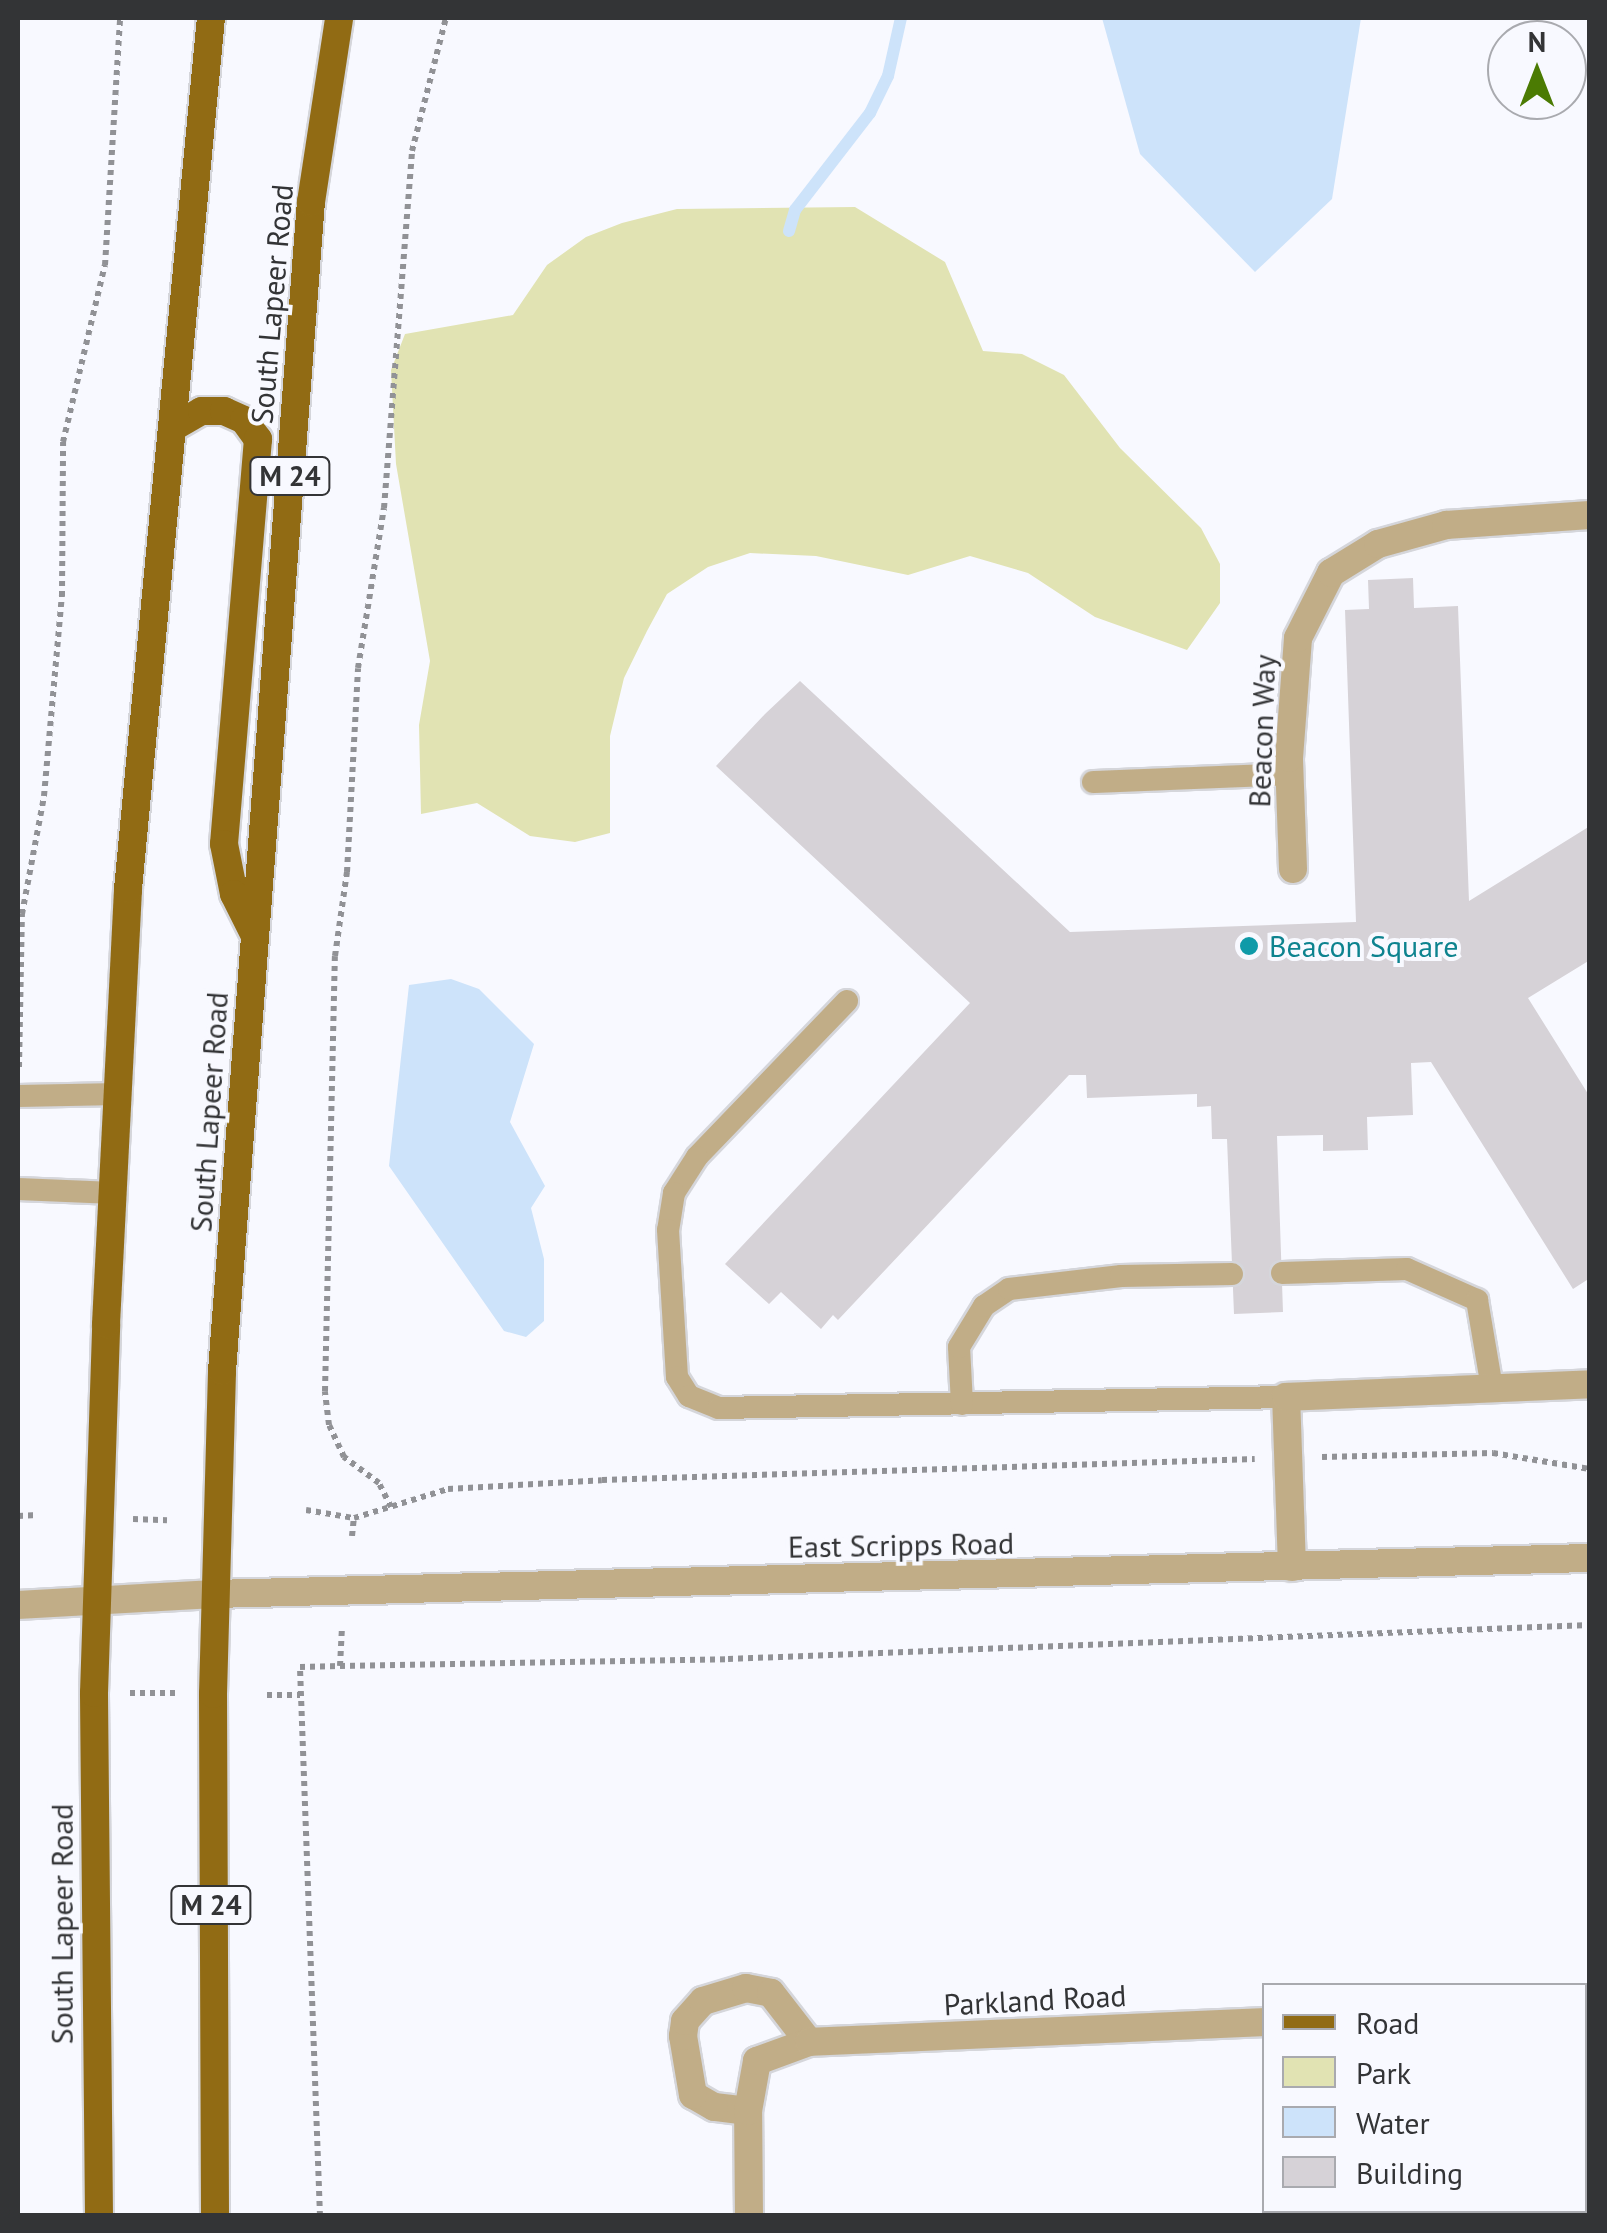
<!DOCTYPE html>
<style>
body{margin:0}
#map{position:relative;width:1607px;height:2233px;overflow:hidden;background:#f8f9ff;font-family:"PT Sans",sans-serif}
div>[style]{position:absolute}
.green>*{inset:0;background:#e1e3b3}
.water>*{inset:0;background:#cde3fa}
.stream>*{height:12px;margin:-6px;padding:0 6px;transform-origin:6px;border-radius:6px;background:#cde3fa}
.building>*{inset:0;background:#d6d2d7}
.path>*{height:6px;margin-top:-3px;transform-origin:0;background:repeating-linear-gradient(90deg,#919296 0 5px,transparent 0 10px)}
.roads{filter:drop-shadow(2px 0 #d5d6db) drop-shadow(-2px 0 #d5d6db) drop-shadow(0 2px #d5d6db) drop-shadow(0 -2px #d5d6db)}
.service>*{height:22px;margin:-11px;padding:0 11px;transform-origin:11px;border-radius:11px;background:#c1ad87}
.minor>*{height:28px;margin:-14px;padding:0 14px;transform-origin:14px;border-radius:14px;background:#c1ad87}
.tertiary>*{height:28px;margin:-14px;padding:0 14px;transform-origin:14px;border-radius:14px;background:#c1ad87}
.primary>*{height:28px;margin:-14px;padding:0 14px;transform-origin:14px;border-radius:14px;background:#916b14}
.dots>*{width:28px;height:28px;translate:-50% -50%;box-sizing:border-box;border:5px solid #f8f9ff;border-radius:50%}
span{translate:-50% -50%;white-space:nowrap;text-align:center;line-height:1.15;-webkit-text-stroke:8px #f8f9ff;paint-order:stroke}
.shield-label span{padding:2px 8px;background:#f8f9ff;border:2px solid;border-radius:8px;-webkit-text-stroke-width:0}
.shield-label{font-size:28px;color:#333436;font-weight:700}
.street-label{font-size:30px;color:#333436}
.culture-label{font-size:30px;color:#0d838f}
.left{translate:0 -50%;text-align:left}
.frame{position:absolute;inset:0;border:20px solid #333436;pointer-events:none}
.legend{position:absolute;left:1262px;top:1983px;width:325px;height:230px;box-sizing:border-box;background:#f8f9ff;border:2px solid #a9aaaf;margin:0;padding:12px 18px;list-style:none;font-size:30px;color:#333436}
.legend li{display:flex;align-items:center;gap:20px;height:50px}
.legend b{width:50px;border:2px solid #a9aaaf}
.north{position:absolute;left:1487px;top:20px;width:100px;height:100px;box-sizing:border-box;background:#f8f9ff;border:2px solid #a9aaaf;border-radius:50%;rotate:0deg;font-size:28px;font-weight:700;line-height:40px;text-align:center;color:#333436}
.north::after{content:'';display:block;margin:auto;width:35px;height:45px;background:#4b7b03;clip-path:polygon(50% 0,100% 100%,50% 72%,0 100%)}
</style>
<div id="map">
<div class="green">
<div style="clip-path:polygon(855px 207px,945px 262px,983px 351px,1022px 354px,1064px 375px,1120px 448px,1201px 528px,1220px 564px,1220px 603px,1187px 650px,1095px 617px,1028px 573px,970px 556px,908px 575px,816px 556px,750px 553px,708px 567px,667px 594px,647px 631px,624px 678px,610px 736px,610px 833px,575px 842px,530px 836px,477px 803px,421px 814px,419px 725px,430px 661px,396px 464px,391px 370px,405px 334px,513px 315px,547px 265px,586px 237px,622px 223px,677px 209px)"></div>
</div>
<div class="water">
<div style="clip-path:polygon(1102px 18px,1361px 18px,1332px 199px,1255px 272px,1140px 154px)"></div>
<div style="clip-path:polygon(451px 979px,479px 989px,534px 1044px,510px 1122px,545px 1186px,531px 1208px,544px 1259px,544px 1321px,526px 1337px,504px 1331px,389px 1166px,409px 985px)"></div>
</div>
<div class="stream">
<div style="left:789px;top:231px;width:22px;rotate:-74deg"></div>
<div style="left:795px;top:210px;width:123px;rotate:-52.3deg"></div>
<div style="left:870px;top:113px;width:41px;rotate:-64.1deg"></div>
<div style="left:888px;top:76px;width:59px;rotate:-77.4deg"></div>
</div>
<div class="building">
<div style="clip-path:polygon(1413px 578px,1414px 608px,1458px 606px,1469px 901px,1590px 826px,1590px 960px,1528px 998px,1590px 1097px,1590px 1278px,1573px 1289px,1431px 1062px,1411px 1063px,1413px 1115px,1367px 1117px,1368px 1150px,1323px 1151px,1323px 1135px,1277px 1136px,1283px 1312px,1234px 1314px,1227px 1139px,1212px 1139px,1211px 1106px,1197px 1107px,1197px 1094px,1087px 1098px,1086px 1075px,1069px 1075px,838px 1320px,833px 1315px,821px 1329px,781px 1292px,769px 1304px,725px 1264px,970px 1003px,716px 766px,765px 714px,800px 681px,1070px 932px,1356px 922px,1345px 610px,1369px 609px,1368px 580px)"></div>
</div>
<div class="path">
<div style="left:19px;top:1067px;width:153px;rotate:-88.9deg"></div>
<div style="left:22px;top:914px;width:120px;rotate:-79.4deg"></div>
<div style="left:44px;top:796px;width:201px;rotate:-84.9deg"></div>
<div style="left:62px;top:596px;width:154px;rotate:-89.6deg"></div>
<div style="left:63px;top:442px;width:182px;rotate:-76.7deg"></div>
<div style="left:105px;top:265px;width:247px;rotate:-86.5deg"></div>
<div style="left:1322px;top:1457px;width:171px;rotate:-1.3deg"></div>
<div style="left:1493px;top:1453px;width:98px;rotate:9.4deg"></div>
<div style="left:391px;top:1507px;width:27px;rotate:-117deg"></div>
<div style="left:379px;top:1483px;width:44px;rotate:-143.4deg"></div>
<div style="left:344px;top:1457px;width:35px;rotate:-115deg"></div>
<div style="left:329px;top:1425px;width:34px;rotate:-97deg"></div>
<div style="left:325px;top:1391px;width:435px;rotate:-88.7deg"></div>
<div style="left:335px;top:956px;width:85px;rotate:-81.9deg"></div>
<div style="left:347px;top:872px;width:204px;rotate:-86.9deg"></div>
<div style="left:358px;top:668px;width:162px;rotate:-80.8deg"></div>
<div style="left:384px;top:508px;width:358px;rotate:-85.5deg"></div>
<div style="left:412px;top:151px;width:137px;rotate:-75.7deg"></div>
<div style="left:306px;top:1510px;width:49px;rotate:9.5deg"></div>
<div style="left:354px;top:1518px;width:98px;rotate:-17.1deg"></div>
<div style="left:448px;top:1489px;width:154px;rotate:-3.3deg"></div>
<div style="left:602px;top:1480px;width:653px;rotate:-1.84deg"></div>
<div style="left:18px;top:1516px;width:19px;rotate:-3deg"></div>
<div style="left:133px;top:1519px;width:34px;rotate:2deg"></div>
<div style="left:352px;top:1536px;width:18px;rotate:-84deg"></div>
<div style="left:340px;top:1666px;width:388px;rotate:-1deg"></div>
<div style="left:728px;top:1659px;width:863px;rotate:-2.26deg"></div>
<div style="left:130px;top:1693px;width:48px"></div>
<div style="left:267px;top:1695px;width:33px"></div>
<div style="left:320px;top:2216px;width:549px;rotate:-92.09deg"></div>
<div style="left:300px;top:1667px;width:40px;rotate:-1.4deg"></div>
<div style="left:340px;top:1666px;width:40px;rotate:-87.1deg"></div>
</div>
<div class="roads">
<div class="service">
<div style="left:1093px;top:782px;width:196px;rotate:-2.3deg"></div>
<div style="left:847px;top:1001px;width:216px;rotate:133.9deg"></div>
<div style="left:697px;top:1157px;width:43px;rotate:122.6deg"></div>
<div style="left:674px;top:1193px;width:37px;rotate:99deg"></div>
<div style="left:668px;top:1230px;width:147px;rotate:86.5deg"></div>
<div style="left:677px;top:1377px;width:22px;rotate:58deg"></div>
<div style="left:689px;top:1396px;width:32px;rotate:22deg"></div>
<div style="left:719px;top:1408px;width:567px;rotate:-1.11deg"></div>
<div style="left:18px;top:1096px;width:101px;rotate:-1.1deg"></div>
<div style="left:18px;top:1189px;width:96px;rotate:2.4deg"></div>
<div style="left:1282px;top:1273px;width:125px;rotate:-1.8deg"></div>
<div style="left:1407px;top:1269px;width:77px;rotate:23.9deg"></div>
<div style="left:1477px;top:1300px;width:89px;rotate:80.3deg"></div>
<div style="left:962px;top:1404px;width:57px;rotate:-93deg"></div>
<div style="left:959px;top:1347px;width:48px;rotate:-58.6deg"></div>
<div style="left:984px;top:1306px;width:30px;rotate:-34deg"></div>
<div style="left:1009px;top:1289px;width:113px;rotate:-6.6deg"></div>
<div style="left:1121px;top:1276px;width:111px;rotate:-1deg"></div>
</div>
<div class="minor">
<div style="left:1293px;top:869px;width:111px;rotate:-92.1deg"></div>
<div style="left:1289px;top:758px;width:120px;rotate:-85.7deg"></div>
<div style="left:1298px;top:638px;width:73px;rotate:-63.1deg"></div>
<div style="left:1331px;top:573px;width:55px;rotate:-31.7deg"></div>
<div style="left:1378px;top:544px;width:71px;rotate:-15.6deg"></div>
<div style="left:1446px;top:525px;width:144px;rotate:-4deg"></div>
<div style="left:1292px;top:1567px;width:170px;rotate:-92deg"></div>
<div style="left:1286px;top:1397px;width:304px;rotate:-2.4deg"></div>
<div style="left:214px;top:1594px;width:1376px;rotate:-1.5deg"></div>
<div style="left:1584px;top:2008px;width:6px"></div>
<div style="left:748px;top:2111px;width:34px;rotate:-173deg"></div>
<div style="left:714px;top:2107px;width:24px;rotate:-150deg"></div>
<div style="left:693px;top:2095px;width:60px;rotate:-99.6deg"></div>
<div style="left:683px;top:2036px;width:15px;rotate:-82deg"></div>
<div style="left:685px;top:2021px;width:27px;rotate:-48deg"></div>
<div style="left:703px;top:2001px;width:45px;rotate:-16.8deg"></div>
<div style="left:746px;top:1988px;width:25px;rotate:11deg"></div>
<div style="left:771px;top:1993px;width:62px;rotate:52.2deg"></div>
<div style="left:749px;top:2216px;width:105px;rotate:-90.5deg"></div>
<div style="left:748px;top:2111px;width:51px;rotate:-79.8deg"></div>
<div style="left:757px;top:2061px;width:55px;rotate:-20.1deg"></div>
<div style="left:809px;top:2042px;width:455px;rotate:-2.5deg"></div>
</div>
<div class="tertiary">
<div style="left:18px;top:1605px;width:196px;rotate:-3.2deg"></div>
</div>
<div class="primary">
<div style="left:172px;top:428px;width:34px;rotate:-30deg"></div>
<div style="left:202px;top:411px;width:22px"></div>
<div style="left:224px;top:411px;width:22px;rotate:24deg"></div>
<div style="left:244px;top:420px;width:24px;rotate:54deg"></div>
<div style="left:258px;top:439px;width:406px;rotate:94.8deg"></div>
<div style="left:224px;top:844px;width:51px;rotate:78.7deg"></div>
<div style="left:234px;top:894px;width:45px;rotate:63.4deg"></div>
<div style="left:99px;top:2216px;width:523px;rotate:-90.55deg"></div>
<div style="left:94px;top:1693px;width:369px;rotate:-88.1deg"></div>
<div style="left:106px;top:1324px;width:436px;rotate:-87.1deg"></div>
<div style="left:128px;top:889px;width:875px;rotate:-84.56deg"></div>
<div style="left:215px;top:2216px;width:522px;rotate:-90.22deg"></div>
<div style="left:213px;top:1694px;width:323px;rotate:-88.4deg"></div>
<div style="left:222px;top:1371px;width:1172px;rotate:-85.65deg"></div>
<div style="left:311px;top:202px;width:186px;rotate:-81.3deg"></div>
</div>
</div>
<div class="dots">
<div style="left:1249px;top:946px;background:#0f9aa8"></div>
</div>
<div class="shield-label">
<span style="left:290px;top:476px">M 24</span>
<span style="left:211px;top:1905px">M 24</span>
</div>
<div class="street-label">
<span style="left:272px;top:304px;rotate:-85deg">South Lapeer Road</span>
<span style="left:1262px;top:731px;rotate:-88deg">Beacon Way</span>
<span style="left:209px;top:1112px;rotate:-86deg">South Lapeer Road</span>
<span style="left:901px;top:1545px;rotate:-1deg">East Scripps Road</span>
<span style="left:62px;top:1924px;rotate:-90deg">South Lapeer Road</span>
<span style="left:1035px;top:2000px;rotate:-3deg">Parkland Road</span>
</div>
<div class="culture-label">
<span class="left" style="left:1269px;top:946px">Beacon Square</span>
</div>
<div class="frame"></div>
<ul class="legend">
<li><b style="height:12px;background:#916b14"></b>Road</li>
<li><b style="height:28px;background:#e1e3b3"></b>Park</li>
<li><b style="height:28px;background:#cde3fa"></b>Water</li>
<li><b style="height:28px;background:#d6d2d7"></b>Building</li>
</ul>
<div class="north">N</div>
</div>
